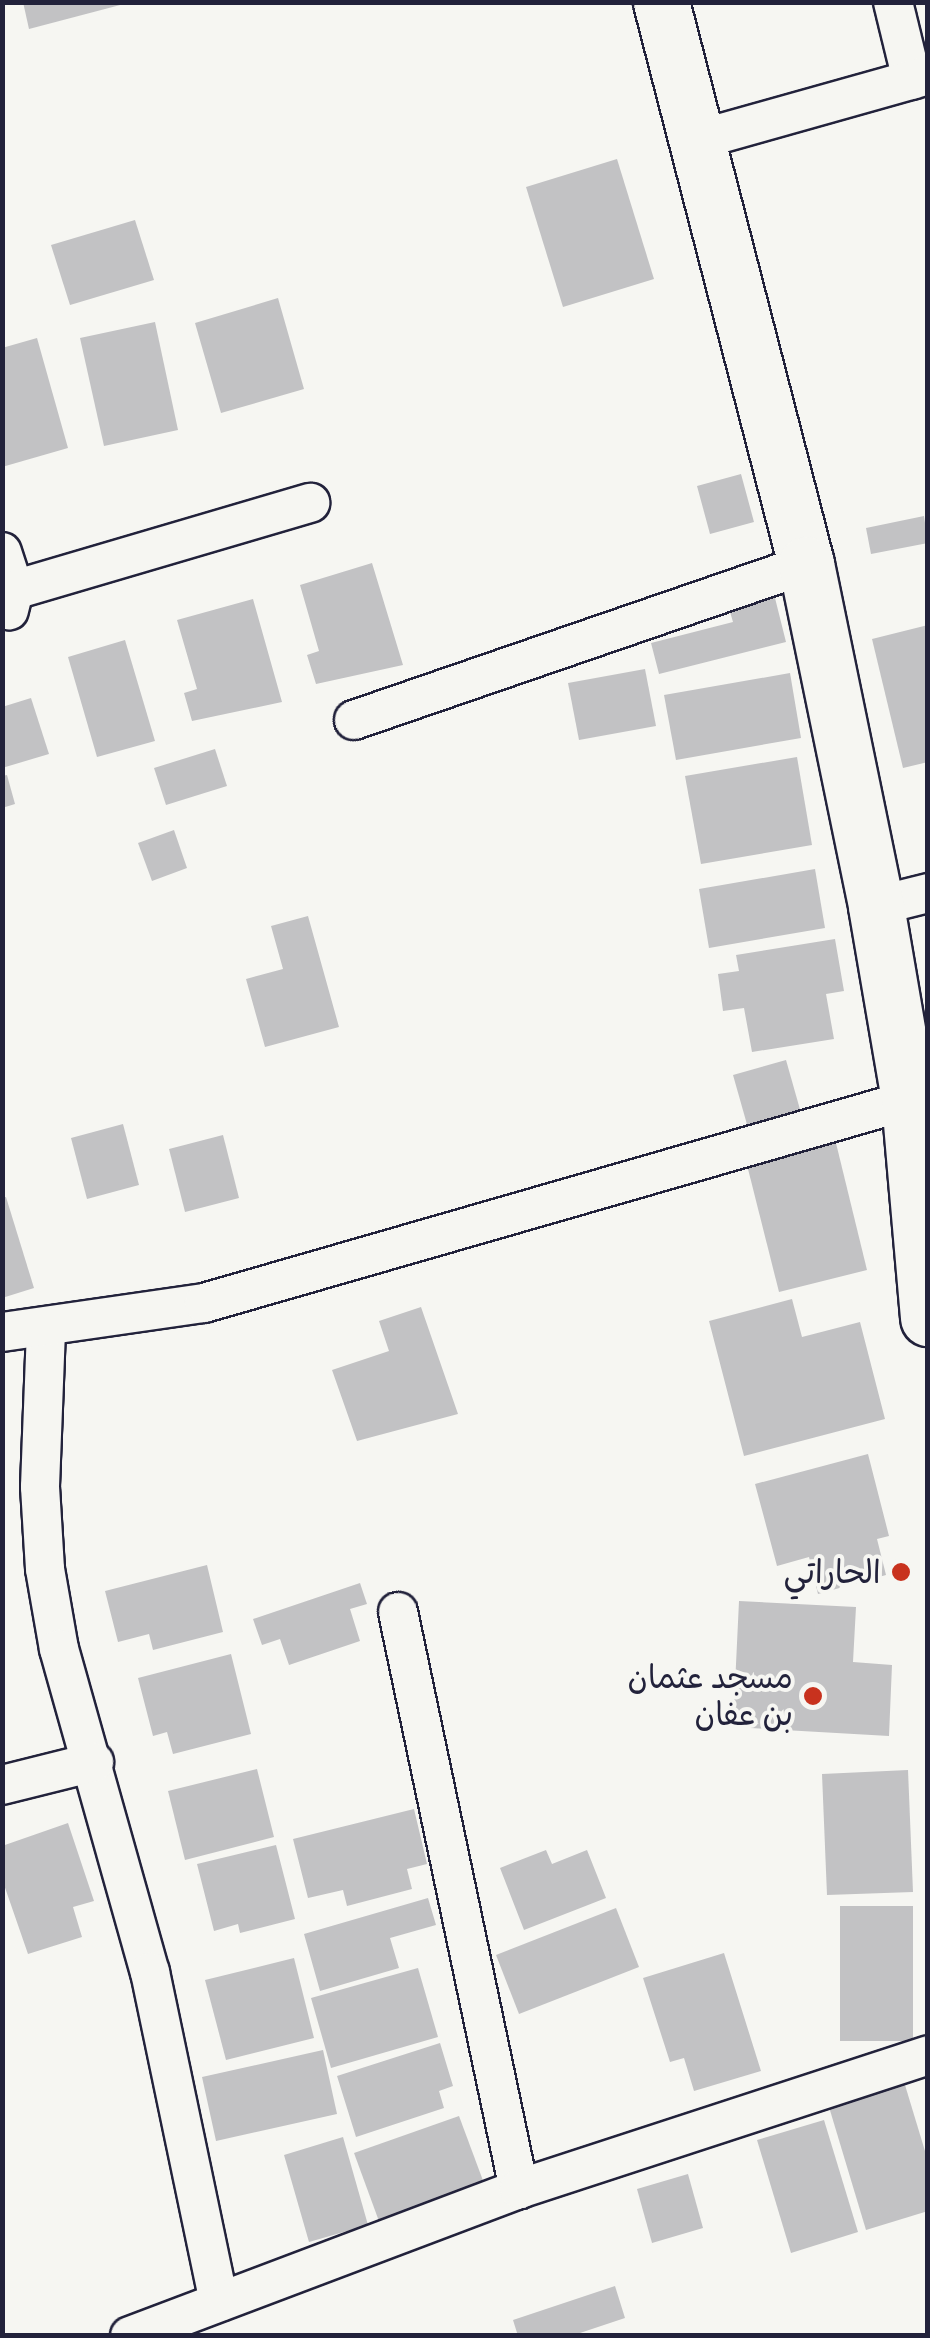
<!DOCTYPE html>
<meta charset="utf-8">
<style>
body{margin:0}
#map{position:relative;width:930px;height:2338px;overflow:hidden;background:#f6f6f2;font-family:Itim,"Playpen Sans Arabic",sans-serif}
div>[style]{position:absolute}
.building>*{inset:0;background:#c2c2c4}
.roads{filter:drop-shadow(2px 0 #22223b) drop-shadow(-2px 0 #22223b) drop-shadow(0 2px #22223b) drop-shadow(0 -2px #22223b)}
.street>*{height:38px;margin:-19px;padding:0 19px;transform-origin:19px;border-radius:19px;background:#f6f6f2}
.secondary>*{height:55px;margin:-27.5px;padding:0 27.5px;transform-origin:27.5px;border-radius:27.5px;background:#f6f6f2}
.dots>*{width:28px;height:28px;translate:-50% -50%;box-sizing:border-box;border:5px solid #f6f6f2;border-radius:50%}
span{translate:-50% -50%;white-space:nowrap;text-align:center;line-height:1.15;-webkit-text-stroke:8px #f6f6f2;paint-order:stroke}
.poi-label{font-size:32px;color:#22223b}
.right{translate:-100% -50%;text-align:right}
.frame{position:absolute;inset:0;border:5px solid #22223b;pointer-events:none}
</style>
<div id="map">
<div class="building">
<div style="clip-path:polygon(23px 2px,124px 2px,124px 4px,29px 29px)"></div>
<div style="clip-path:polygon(617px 159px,654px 279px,563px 307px,526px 187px)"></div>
<div style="clip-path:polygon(135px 220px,154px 280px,70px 305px,51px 245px)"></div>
<div style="clip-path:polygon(278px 298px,304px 389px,221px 413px,195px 323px)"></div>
<div style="clip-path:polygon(155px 322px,178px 430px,104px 446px,80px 338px)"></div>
<div style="clip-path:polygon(37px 338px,68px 448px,2px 467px,2px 348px)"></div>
<div style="clip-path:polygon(741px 474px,754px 522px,710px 534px,697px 486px)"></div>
<div style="clip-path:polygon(924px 516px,928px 543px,871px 554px,866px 528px)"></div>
<div style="clip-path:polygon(372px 563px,403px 665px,316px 684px,307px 655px,319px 651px,300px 585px)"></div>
<div style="clip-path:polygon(774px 594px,786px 642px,659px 674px,651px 643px,733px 622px,728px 605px)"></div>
<div style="clip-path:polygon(253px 599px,282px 702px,192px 721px,184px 693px,197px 689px,177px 620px)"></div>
<div style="clip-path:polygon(928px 625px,928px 762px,903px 768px,872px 639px)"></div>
<div style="clip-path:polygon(125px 640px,155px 741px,97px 757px,68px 657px)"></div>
<div style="clip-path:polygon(645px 669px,656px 726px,579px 740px,568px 683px)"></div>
<div style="clip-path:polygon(790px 673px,801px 738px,676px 760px,664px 695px)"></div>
<div style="clip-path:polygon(31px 698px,49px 754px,2px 768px,2px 707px)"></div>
<div style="clip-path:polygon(215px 749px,227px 786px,166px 805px,154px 768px)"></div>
<div style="clip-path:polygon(797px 757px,812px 845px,701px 864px,685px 776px)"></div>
<div style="clip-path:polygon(7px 775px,15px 804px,2px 808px,2px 776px)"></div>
<div style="clip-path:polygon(174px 830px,187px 868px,152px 881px,138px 843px)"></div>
<div style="clip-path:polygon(815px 869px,825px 928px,709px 948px,699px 889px)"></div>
<div style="clip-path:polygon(308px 916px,339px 1027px,265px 1047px,246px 979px,283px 969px,271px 926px)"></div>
<div style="clip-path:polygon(835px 939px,844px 991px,826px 994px,834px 1039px,752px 1052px,744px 1008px,723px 1011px,718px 974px,739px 971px,736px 955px)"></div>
<div style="clip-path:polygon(786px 1060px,801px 1113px,748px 1128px,733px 1075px)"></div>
<div style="clip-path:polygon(123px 1124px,139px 1185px,87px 1199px,71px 1138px)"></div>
<div style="clip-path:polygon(223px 1135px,239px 1198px,185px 1212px,169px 1149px)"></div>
<div style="clip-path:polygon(835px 1139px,867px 1270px,779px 1292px,746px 1161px)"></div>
<div style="clip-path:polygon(6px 1197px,34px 1288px,2px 1298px,2px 1198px)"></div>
<div style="clip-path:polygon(792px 1299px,802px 1337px,860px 1322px,885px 1419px,744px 1456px,709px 1321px)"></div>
<div style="clip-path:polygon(421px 1307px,458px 1414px,357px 1441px,332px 1370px,389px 1351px,379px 1321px)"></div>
<div style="clip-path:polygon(868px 1454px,889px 1536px,877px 1539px,886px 1575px,818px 1594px,809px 1557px,777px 1566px,755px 1484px)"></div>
<div style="clip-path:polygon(207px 1565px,223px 1632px,153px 1650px,149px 1634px,118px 1642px,105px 1591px)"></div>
<div style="clip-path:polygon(360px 1583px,367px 1604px,350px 1609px,360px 1641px,289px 1665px,280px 1639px,262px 1645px,253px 1619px)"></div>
<div style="clip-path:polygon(739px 1601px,856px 1607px,853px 1662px,892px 1665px,889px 1736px,733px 1727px)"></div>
<div style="clip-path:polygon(231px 1654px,251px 1734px,173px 1754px,167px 1732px,153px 1736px,138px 1678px)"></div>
<div style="clip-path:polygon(257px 1769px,274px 1837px,185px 1860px,168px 1791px)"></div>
<div style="clip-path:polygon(908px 1770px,913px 1892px,827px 1895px,822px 1774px)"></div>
<div style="clip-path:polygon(414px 1809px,427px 1864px,407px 1869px,412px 1889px,347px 1906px,343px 1890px,308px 1898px,293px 1839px)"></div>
<div style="clip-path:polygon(68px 1823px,94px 1901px,73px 1907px,82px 1937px,28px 1954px,2px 1879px,2px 1846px)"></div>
<div style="clip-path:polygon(276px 1845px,295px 1919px,240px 1933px,238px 1924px,214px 1931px,197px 1864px)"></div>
<div style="clip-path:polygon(546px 1850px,552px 1864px,587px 1850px,606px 1898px,524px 1930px,500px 1868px)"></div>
<div style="clip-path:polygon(428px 1898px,436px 1925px,390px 1938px,399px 1968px,320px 1991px,304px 1934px)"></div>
<div style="clip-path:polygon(840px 1906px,913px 1906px,913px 2041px,840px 2041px)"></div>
<div style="clip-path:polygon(616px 1908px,639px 1967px,519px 2014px,496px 1955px)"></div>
<div style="clip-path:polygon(724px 1953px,761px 2071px,694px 2091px,684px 2058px,670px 2062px,643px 1978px)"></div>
<div style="clip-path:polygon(294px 1958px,314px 2038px,226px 2060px,205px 1980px)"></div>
<div style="clip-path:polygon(418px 1968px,438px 2037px,331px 2068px,311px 1998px)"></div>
<div style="clip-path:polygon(440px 2043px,453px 2086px,439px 2091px,444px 2108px,356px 2137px,337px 2076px)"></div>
<div style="clip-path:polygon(323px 2050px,337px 2114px,216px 2141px,202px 2077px)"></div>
<div style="clip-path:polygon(905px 2085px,928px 2161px,928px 2211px,866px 2230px,829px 2107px)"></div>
<div style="clip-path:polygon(459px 2116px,485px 2186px,380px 2224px,354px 2153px)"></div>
<div style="clip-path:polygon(824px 2120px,858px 2232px,791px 2253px,757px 2140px)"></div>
<div style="clip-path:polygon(343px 2137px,368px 2225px,309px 2242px,284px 2155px)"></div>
<div style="clip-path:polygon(688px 2174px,703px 2228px,652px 2243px,637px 2189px)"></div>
<div style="clip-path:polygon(615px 2286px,625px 2318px,571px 2336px,518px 2336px,513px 2320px)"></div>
</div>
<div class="roads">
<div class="street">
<div style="left:893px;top:2px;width:80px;rotate:76.3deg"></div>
<div style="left:701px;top:139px;width:236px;rotate:-15.7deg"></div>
<div style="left:2px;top:552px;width:40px;rotate:72deg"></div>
<div style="left:14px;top:590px;width:21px;rotate:104deg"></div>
<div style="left:14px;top:590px;width:309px;rotate:-16.4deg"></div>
<div style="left:354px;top:720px;width:478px;rotate:-19deg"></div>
<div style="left:876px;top:906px;width:54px;rotate:-14deg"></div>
<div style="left:46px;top:1330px;width:157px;rotate:92.2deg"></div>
<div style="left:40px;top:1487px;width:82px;rotate:86.5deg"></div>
<div style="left:45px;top:1569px;width:81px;rotate:80.1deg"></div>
<div style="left:59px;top:1649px;width:336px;rotate:74.3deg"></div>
<div style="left:150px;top:1972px;width:337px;rotate:78.2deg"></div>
<div style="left:2px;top:1332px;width:204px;rotate:-8.2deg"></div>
<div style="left:204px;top:1303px;width:734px;rotate:-16.06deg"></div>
<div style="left:398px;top:1612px;width:590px;rotate:78.16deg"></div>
<div style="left:2px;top:1785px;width:95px;rotate:-14deg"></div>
<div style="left:130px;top:2336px;width:416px;rotate:-20.7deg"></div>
<div style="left:519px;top:2189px;width:430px;rotate:-18.1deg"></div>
</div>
<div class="secondary">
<div style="left:661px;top:2px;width:580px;rotate:75.53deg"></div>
<div style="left:806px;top:564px;width:349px;rotate:78.4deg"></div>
<div style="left:876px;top:906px;width:197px;rotate:80.3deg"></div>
<div style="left:909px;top:1100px;width:219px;rotate:85deg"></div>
</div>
</div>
<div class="dots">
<div style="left:901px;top:1572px;background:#c8321e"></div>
<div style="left:813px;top:1696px;background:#c8321e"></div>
</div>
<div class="poi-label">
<span class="right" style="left:881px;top:1572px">الحاراتي</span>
<span class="right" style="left:793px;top:1696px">مسجد عثمان<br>بن عفان</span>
</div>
<div class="frame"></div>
</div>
